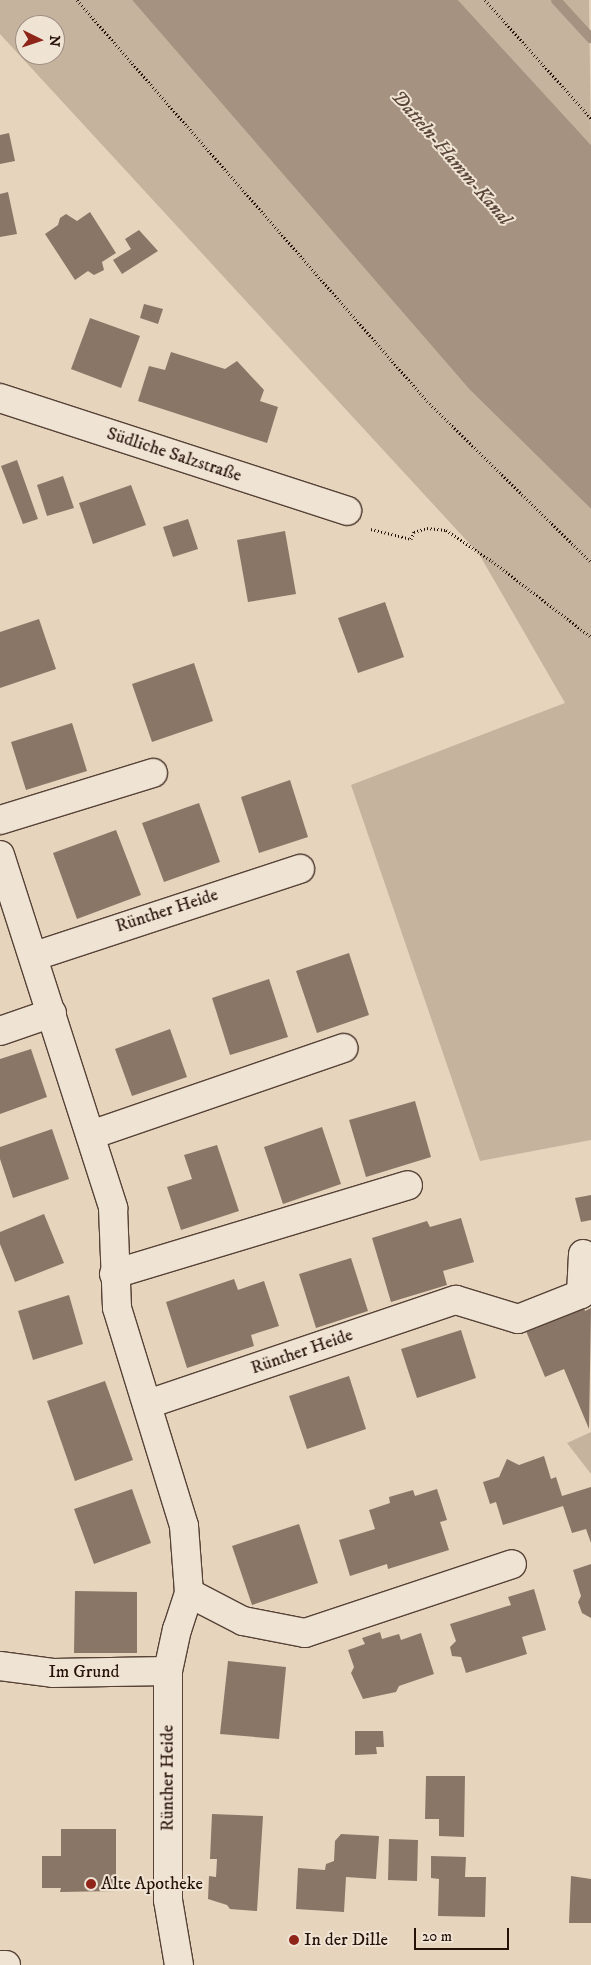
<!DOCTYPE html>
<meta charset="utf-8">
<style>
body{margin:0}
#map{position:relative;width:591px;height:1965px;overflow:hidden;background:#e6d4bd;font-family:"IM FELL DW Pica",serif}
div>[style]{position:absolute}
.green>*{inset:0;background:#c5b39e}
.water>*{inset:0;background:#a59280}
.stream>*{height:10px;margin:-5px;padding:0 5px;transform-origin:5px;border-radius:5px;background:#a59280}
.building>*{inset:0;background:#8a7667}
.path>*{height:3px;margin-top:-1.5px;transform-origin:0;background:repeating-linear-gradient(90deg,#261109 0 1px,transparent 0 3.5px)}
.roads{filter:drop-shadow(1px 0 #564236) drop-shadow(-1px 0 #564236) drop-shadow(0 1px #564236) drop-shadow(0 -1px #564236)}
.minor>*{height:28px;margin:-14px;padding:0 14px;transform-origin:14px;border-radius:14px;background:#efe3d4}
.dots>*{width:14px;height:14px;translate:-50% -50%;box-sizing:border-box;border:2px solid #efe3d4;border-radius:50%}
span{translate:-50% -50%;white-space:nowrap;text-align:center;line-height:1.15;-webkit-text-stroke:4px #efe3d4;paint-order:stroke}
.street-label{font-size:18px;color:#261109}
.poi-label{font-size:18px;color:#261109}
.left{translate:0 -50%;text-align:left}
.water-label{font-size:19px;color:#594539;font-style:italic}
.north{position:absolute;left:15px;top:15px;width:50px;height:50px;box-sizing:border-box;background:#efe3d4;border:1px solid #9f8f83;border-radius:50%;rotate:94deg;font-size:14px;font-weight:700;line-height:20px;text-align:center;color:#261109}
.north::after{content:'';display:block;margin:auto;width:18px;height:22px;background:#8f2418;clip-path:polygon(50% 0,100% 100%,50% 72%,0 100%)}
.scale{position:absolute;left:414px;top:1928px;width:95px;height:22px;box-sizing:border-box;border:2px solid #261109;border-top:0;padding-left:6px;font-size:15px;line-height:18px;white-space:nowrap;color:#261109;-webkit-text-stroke:4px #efe3d4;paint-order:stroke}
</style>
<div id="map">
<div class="green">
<div style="clip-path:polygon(evenodd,0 0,132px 0,470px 390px,591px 509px,591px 1140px,480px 1161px,351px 785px,565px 703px,479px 554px,0 34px,0 0,25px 25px,55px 25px,55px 55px,25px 55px,25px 25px)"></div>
<div style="clip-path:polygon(458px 0,589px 0,591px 145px)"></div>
<div style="clip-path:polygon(591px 1432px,591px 1474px,567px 1443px)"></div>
</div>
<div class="water">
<div style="clip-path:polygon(132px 0,458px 0,591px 145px,591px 509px,470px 390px)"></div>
</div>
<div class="stream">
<div style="left:556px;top:0;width:52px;rotate:47.4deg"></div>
</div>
<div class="building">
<div style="clip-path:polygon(9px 133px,15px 161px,0 164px,0 135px)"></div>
<div style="clip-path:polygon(8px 192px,17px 234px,0 237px,0 194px)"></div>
<div style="clip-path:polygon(90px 212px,116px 253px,102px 262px,104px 270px,94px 275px,88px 271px,75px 280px,45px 234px,58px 225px,60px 218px,66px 214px,77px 221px)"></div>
<div style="clip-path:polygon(139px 230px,158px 251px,122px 274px,113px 260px,131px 249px,125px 239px)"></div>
<div style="clip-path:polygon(144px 304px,163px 309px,158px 324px,140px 318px)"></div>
<div style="clip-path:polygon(90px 318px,140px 336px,121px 388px,71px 369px)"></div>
<div style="clip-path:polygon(171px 352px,225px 369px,237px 361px,264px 390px,260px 401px,278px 407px,267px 443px,138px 401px,149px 366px,165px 370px)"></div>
<div style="clip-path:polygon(17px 460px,38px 519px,23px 524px,1px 466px)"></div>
<div style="clip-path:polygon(63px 476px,74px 508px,47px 516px,37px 485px)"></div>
<div style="clip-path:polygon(131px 485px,146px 525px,93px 544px,79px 503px)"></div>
<div style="clip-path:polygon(188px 519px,198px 549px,173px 557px,163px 527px)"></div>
<div style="clip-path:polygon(285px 531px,296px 594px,248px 602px,237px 540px)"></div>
<div style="clip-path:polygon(385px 602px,404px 657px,358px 673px,338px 618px)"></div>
<div style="clip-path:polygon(39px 619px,56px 669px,0 688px,0 632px)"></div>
<div style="clip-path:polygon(194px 663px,213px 721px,152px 742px,132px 684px)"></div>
<div style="clip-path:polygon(72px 723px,87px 771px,26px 790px,11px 742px)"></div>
<div style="clip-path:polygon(290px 780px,308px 837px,259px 853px,241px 797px)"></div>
<div style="clip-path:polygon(199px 803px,220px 862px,164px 882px,142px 823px)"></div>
<div style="clip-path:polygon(116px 830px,141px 895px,77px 919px,53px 853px)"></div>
<div style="clip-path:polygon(349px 953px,369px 1015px,317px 1033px,296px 971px)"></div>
<div style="clip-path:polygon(269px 979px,288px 1037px,230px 1055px,212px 998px)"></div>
<div style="clip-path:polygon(170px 1029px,187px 1077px,132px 1096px,115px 1049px)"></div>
<div style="clip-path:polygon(31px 1049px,47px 1097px,0 1114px,0 1059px)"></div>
<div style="clip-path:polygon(415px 1101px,431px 1157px,366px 1177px,349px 1120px)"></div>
<div style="clip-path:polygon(322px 1127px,341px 1184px,283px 1204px,264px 1147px)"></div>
<div style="clip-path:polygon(52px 1129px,69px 1179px,13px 1198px,0 1159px,0 1147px)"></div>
<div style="clip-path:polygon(217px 1145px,239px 1211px,181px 1230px,167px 1187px,192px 1179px,184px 1155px)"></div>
<div style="clip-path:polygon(591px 1195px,591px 1220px,581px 1222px,575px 1198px)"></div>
<div style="clip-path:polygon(44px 1214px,64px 1263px,15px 1282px,0 1244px,0 1232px)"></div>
<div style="clip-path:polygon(461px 1218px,474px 1262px,443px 1271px,447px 1285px,391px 1302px,372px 1238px,427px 1221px,430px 1227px)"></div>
<div style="clip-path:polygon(351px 1258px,368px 1311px,316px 1328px,299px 1274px)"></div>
<div style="clip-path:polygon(234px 1279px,238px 1290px,264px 1281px,279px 1326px,251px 1335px,254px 1346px,187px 1368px,166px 1302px)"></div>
<div style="clip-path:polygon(69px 1295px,83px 1344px,33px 1360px,18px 1311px)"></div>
<div style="clip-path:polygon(584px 1307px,585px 1311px,591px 1308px,589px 1429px,564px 1369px,545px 1377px,526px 1331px)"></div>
<div style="clip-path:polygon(461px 1330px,476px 1378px,417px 1398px,401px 1349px)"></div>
<div style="clip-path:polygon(349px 1376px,366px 1429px,307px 1449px,289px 1396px)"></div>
<div style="clip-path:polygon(105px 1381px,133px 1460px,75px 1481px,47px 1401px)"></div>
<div style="clip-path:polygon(544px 1456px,551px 1479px,556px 1477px,562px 1496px,591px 1487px,591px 1543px,586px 1529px,572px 1533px,563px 1506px,503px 1525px,496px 1502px,490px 1504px,483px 1482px,499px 1477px,507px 1459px,519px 1465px)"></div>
<div style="clip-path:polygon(132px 1489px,151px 1543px,94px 1564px,74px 1509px)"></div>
<div style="clip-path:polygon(437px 1489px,447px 1520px,440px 1522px,449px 1550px,388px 1569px,387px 1564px,350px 1576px,339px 1540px,375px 1529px,369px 1510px,390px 1503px,389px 1497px,413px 1490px,415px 1496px)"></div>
<div style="clip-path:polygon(299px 1524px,318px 1583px,252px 1605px,232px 1546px)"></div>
<div style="clip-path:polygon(591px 1564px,591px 1618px,582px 1613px,578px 1602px,581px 1596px,573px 1570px)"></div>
<div style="clip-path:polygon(534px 1589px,546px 1630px,522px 1637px,527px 1654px,466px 1673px,461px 1657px,452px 1656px,450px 1647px,456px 1641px,450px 1624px,511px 1605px,508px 1597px)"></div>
<div style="clip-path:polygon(75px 1591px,137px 1592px,137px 1653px,74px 1653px)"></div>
<div style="clip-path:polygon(380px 1632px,382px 1639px,399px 1634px,401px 1640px,421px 1633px,434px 1674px,399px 1686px,396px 1692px,363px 1699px,351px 1673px,354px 1667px,348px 1650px,365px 1644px,362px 1638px)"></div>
<div style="clip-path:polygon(228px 1661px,286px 1667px,279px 1739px,220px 1734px)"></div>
<div style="clip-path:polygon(355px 1731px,383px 1731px,384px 1747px,376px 1747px,377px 1754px,355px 1755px)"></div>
<div style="clip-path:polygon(426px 1776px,465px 1776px,464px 1837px,439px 1836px,439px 1819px,425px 1819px)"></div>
<div style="clip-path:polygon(212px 1814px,263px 1816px,257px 1911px,230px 1909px,227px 1905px,208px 1899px,209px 1876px,216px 1877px,217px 1859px,210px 1859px)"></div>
<div style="clip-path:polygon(61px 1829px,116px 1829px,116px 1891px,60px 1892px,61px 1888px,42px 1888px,42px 1856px,61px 1856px)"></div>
<div style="clip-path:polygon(341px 1834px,379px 1836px,376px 1879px,346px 1877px,344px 1912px,296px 1909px,298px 1868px,325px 1870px,326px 1864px,334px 1861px,335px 1841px)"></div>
<div style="clip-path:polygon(389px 1839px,418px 1840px,417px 1881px,388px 1880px)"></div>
<div style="clip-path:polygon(431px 1856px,466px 1857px,465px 1877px,486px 1877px,485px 1917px,438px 1916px,439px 1879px,431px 1878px)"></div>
<div style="clip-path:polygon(571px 1876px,591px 1879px,591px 1923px,569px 1923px)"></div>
</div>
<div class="path">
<div style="left:77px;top:0;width:532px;rotate:48.88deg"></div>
<div style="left:427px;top:401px;width:230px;rotate:44.5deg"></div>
<div style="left:485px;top:0;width:159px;rotate:48.1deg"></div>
<div style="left:371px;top:529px;width:41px;rotate:14deg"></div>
<div style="left:411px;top:539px;width:8px;rotate:-67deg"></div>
<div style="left:414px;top:532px;width:14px;rotate:-17deg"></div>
<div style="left:427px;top:528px;width:19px;rotate:6deg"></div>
<div style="left:446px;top:530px;width:55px;rotate:34deg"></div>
<div style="left:492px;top:561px;width:125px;rotate:37.5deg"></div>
</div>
<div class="roads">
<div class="minor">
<div style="left:0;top:398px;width:365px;rotate:18deg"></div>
<div style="left:0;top:820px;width:160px;rotate:-17.1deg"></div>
<div style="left:0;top:855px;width:371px;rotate:72.2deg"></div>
<div style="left:113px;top:1208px;width:100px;rotate:87.7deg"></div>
<div style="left:117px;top:1308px;width:228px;rotate:72.9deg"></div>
<div style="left:184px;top:1526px;width:67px;rotate:85.7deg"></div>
<div style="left:189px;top:1593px;width:38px;rotate:108deg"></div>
<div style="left:177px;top:1629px;width:43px;rotate:102.1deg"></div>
<div style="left:168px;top:1671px;width:229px;rotate:90deg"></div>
<div style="left:168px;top:1900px;width:66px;rotate:80.4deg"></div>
<div style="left:35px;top:956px;width:279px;rotate:-18.2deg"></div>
<div style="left:0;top:1031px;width:55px;rotate:-19.1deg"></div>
<div style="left:91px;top:1135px;width:267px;rotate:-19deg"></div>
<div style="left:114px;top:1274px;width:307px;rotate:-16.8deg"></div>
<div style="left:148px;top:1404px;width:325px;rotate:-18.7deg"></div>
<div style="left:456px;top:1300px;width:65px;rotate:17deg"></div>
<div style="left:518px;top:1319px;width:68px;rotate:-21.6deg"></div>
<div style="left:581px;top:1294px;width:40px;rotate:-87.1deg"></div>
<div style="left:189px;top:1593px;width:61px;rotate:27.4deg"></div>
<div style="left:243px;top:1621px;width:63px;rotate:11deg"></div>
<div style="left:305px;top:1633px;width:218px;rotate:-18.4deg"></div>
<div style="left:0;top:1666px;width:53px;rotate:7.5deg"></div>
<div style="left:53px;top:1673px;width:115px;rotate:-1deg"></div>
<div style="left:0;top:1965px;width:6px"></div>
</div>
</div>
<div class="dots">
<div style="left:91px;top:1884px;background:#8f2418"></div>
<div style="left:294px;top:1940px;background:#8f2418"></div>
</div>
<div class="street-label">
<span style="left:174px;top:455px;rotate:18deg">Südliche Salzstraße</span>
<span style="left:167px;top:911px;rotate:-18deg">Rünther Heide</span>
<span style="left:302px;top:1352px;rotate:-19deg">Rünther Heide</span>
<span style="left:84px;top:1672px">Im Grund</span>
<span style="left:168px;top:1778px;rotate:-90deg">Rünther Heide</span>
</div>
<div class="poi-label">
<span class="left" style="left:101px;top:1884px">Alte Apotheke</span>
<span class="left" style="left:304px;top:1940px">In der Dille</span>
</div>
<div class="water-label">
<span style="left:451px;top:158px;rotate:49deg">Datteln-Hamm-Kanal</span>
</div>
<div class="north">N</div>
<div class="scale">20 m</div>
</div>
